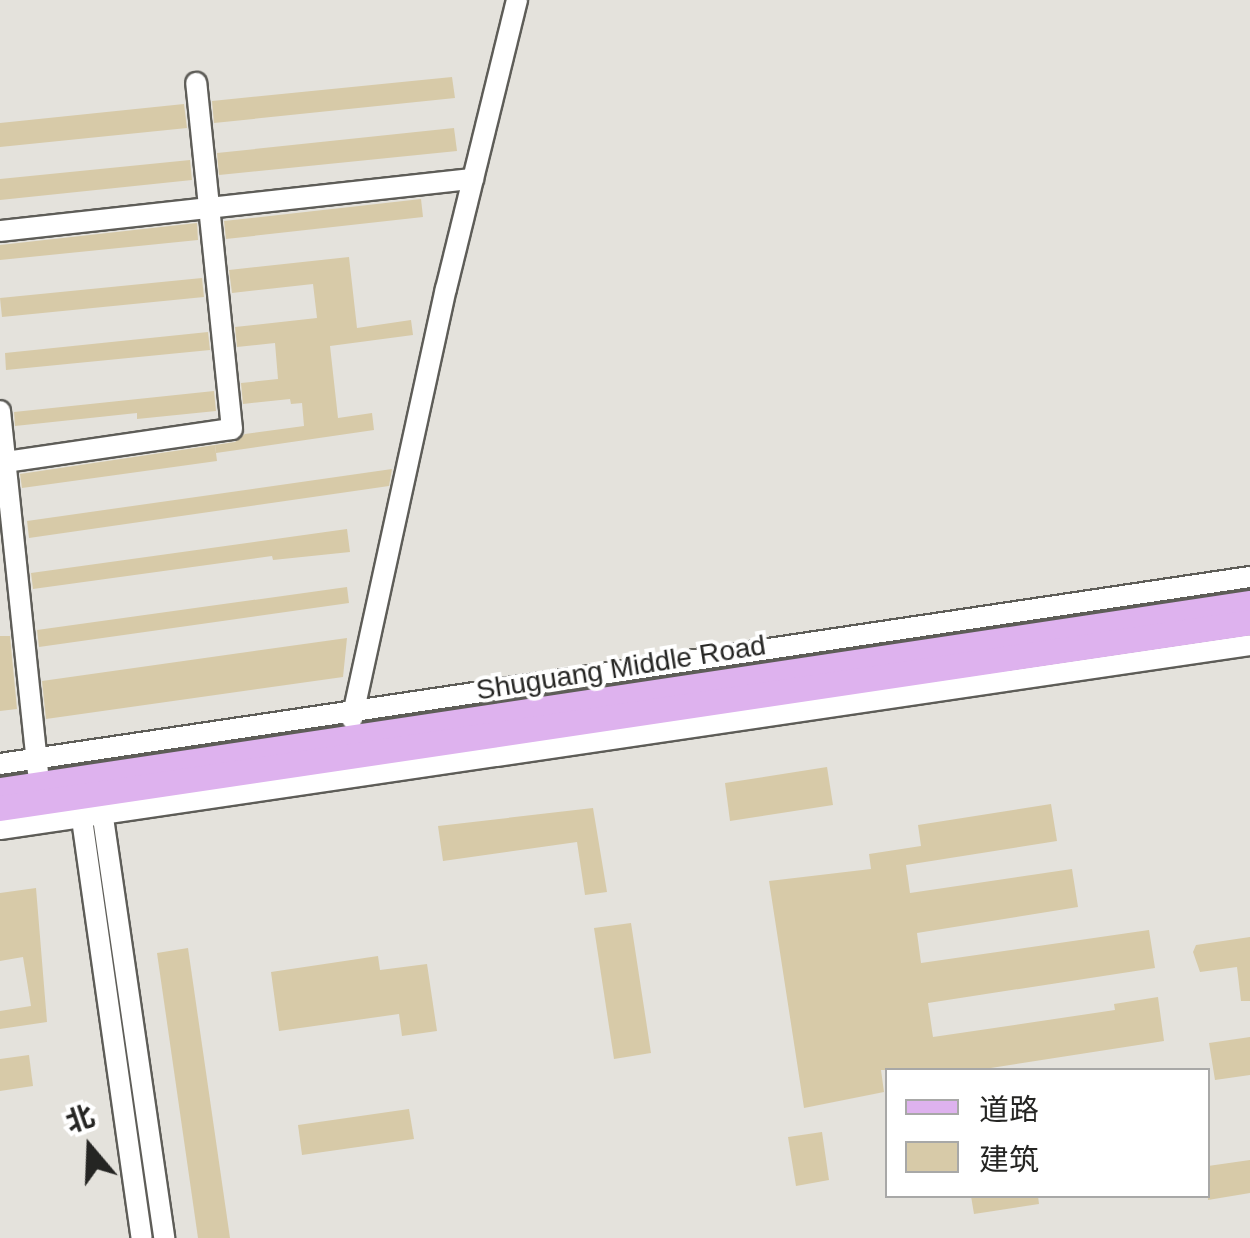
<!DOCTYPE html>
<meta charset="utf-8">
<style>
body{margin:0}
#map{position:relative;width:1250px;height:1238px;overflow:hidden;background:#e4e2dc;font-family:Arial,"Noto Sans SC",sans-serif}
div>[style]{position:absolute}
.building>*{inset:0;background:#d7caa8}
.roads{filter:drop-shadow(2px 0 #5e5d58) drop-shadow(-2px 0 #5e5d58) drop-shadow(0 2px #5e5d58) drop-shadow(0 -2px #5e5d58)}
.minor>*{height:20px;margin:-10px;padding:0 10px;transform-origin:10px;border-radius:10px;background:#fff}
.major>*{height:25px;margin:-12.5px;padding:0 12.5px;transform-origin:12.5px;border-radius:12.5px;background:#deb2ee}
span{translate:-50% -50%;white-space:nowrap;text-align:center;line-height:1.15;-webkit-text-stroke:8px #fff;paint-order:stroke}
.street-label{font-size:28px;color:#252523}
.legend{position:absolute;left:885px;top:1068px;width:325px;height:130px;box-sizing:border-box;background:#fff;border:2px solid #a8a8a7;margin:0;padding:12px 18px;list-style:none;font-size:30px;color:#252523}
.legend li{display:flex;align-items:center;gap:20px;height:50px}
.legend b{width:50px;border:2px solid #a8a8a7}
.north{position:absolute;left:40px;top:1098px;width:100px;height:100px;-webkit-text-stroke:8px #fff;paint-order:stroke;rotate:341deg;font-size:28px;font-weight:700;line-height:40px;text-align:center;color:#252523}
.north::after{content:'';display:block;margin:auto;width:35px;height:45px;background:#252523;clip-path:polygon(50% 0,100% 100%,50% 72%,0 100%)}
</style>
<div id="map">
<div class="building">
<div style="clip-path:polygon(452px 77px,455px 98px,214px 123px,212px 101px)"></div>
<div style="clip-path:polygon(184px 104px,187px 128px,0 147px,0 123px)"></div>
<div style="clip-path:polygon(454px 128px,457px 151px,219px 175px,217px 153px)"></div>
<div style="clip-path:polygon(190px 160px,192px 180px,0 200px,0 179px)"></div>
<div style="clip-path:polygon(421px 199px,423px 217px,226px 239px,224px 221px)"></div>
<div style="clip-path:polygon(197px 223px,198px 240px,0 260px,0 245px)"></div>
<div style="clip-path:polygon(349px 257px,357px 328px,411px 320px,413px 335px,330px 346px,338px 418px,372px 413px,374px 430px,216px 453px,215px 445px,235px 442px,245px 434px,304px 426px,302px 403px,291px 404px,290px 399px,243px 404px,241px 383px,278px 379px,275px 343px,237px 347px,235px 327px,317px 318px,313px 284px,232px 293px,229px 270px)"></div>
<div style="clip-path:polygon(202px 278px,204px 297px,2px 317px,0 298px)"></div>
<div style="clip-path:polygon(208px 332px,210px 350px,6px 370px,5px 353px)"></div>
<div style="clip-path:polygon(214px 391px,216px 411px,137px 419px,137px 413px,15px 426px,14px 412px)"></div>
<div style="clip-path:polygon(215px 445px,217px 461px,22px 488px,20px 474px)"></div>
<div style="clip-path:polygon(392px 469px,389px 486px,29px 538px,27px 521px)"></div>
<div style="clip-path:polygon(347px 529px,350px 552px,273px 560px,272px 556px,33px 589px,31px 573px)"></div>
<div style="clip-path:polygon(347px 587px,349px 603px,39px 647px,37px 630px)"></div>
<div style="clip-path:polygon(0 636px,10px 636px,17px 709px,0 711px)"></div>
<div style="clip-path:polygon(347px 638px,343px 677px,46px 719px,42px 681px)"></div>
<div style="clip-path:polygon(827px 767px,833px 805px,730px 821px,725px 783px)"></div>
<div style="clip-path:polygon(1051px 804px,1057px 841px,906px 865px,910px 893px,1072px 869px,1078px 907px,917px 933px,921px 963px,1149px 930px,1155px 968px,928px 1003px,933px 1037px,1115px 1010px,1114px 1004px,1158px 997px,1164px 1041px,978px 1070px,881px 1070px,884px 1092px,804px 1108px,769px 881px,871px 869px,869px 854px,921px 846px,918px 825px)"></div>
<div style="clip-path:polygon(593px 808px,607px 892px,585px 895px,577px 842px,443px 861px,438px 826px)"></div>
<div style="clip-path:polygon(36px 888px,47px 1022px,0 1029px,0 1011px,31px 1006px,23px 957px,0 961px,0 893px)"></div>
<div style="clip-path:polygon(631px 923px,651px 1053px,614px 1059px,594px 928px)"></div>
<div style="clip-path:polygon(1250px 937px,1250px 1001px,1241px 1001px,1237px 967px,1200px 972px,1193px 952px,1196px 945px)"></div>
<div style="clip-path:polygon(188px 948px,230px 1238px,198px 1238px,157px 953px)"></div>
<div style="clip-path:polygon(378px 956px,380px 970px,427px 964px,437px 1031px,402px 1036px,399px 1014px,279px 1031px,271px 972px)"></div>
<div style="clip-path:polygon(1250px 1037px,1250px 1075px,1215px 1080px,1209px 1043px)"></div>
<div style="clip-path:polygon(29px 1055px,33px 1086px,0 1091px,0 1059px)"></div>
<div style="clip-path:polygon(409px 1109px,414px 1139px,302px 1155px,298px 1125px)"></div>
<div style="clip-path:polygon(822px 1132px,829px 1180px,796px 1186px,788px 1137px)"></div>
<div style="clip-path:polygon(1250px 1160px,1250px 1193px,1208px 1200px,1208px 1166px)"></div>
<div style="clip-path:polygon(971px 1196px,1038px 1196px,1039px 1204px,974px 1214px)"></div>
</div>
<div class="roads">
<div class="minor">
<div style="left:0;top:231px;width:476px;rotate:-6.3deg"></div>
<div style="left:0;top:411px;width:363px;rotate:84deg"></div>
<div style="left:5px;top:462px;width:229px;rotate:-8.3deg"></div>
<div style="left:232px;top:429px;width:348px;rotate:-95.9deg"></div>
<div style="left:352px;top:719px;width:440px;rotate:-77.7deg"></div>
<div style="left:446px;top:289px;width:298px;rotate:-76.2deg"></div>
<div style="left:0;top:764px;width:1264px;rotate:-8.51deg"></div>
<div style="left:101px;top:804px;width:439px;rotate:81.7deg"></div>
<div style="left:80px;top:805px;width:437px;rotate:81.9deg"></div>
<div style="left:0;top:829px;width:1263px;rotate:-8.37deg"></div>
</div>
<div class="major">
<div style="left:0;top:790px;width:1264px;rotate:-8.51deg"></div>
<div style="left:0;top:808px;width:1264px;rotate:-8.46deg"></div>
</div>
</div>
<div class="street-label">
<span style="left:621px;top:668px;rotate:-9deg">Shuguang Middle Road</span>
</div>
<ul class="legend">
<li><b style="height:12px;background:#deb2ee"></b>道路</li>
<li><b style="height:28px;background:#d7caa8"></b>建筑</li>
</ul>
<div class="north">北</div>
</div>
